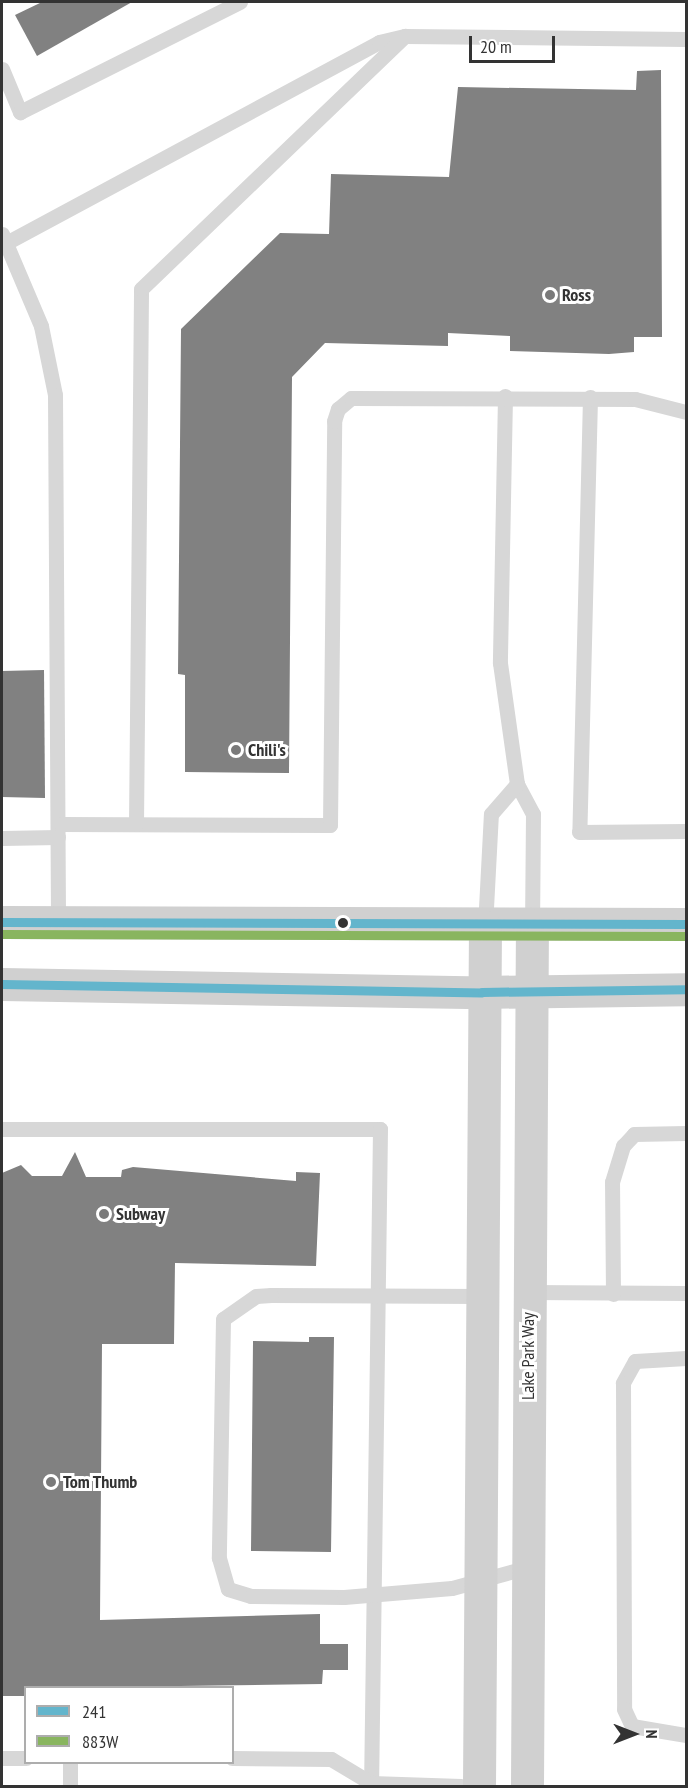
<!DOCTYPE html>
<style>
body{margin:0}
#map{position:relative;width:688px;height:1788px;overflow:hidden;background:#fff;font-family:"PT Sans Narrow",sans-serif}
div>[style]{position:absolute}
.building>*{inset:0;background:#818181}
.lane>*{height:15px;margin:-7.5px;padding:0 7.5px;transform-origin:7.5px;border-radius:7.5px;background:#d7d7d7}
.secondary>*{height:33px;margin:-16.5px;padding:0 16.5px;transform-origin:16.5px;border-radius:16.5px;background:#d0d0d0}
.bus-1>*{height:9px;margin:-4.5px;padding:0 4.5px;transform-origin:4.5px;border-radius:4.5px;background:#63b5cc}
.bus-2>*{height:9px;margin:-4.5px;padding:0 4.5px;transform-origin:4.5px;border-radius:4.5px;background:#89b55f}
.dots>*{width:16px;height:16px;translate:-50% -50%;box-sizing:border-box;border:3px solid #fff;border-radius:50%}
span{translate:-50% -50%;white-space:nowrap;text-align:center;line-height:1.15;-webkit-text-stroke:6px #fff;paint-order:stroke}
.poi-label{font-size:18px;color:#333;font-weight:700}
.left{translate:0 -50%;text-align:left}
.street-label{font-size:18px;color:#333}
.frame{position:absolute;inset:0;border:3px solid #333;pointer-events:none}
.legend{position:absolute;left:24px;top:1686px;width:210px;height:78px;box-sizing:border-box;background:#fff;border:2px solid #adadad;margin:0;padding:8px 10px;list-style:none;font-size:18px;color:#333}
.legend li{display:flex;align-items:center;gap:12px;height:30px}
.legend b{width:30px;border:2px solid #adadad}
.north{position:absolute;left:604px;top:1704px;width:60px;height:60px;-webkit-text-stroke:4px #fff;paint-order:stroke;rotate:90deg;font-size:16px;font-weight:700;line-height:24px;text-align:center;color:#333}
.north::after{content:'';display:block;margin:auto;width:21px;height:27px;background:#333;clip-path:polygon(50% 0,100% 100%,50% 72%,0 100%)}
.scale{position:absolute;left:469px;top:36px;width:86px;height:27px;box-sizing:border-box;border:3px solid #333;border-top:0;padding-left:8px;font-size:18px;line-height:21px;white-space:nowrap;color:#333;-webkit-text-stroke:4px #fff;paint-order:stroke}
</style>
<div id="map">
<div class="building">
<div style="clip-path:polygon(42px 2px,132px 2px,37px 56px,15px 15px)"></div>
<div style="clip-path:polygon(661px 70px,662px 337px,634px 337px,634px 352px,609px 354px,510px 351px,510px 336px,448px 333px,448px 346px,325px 343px,292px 377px,289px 773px,185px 772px,185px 675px,178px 674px,181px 329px,280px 233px,329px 234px,331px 174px,449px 177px,458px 87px,636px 90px,637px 71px)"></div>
<div style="clip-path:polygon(44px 670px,45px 798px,2px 797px,2px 671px)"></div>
<div style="clip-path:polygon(75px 1152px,86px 1177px,121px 1177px,122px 1170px,133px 1167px,296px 1181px,296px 1172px,320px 1173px,316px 1266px,175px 1263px,174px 1344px,102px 1344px,100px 1620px,320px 1614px,320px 1644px,348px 1644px,348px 1670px,323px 1670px,322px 1684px,26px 1688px,26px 1696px,2px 1696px,2px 1173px,21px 1165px,32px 1176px,62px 1176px)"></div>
<div style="clip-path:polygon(309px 1337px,334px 1337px,331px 1552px,251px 1551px,253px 1341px,309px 1342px)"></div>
</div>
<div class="lane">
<div style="left:2px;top:69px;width:47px;rotate:67.3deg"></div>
<div style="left:20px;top:112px;width:246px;rotate:-26.6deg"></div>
<div style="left:2px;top:234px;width:100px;rotate:67deg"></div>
<div style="left:41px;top:326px;width:70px;rotate:78.5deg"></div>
<div style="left:55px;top:395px;width:527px;rotate:89.67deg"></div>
<div style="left:6px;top:243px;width:424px;rotate:-28.3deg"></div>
<div style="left:379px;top:42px;width:26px;rotate:-13deg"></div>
<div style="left:505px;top:396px;width:267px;rotate:91.1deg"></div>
<div style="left:500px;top:663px;width:122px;rotate:82deg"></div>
<div style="left:517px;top:784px;width:34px;rotate:62deg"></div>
<div style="left:533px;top:814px;width:111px;rotate:90.5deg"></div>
<div style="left:590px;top:397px;width:435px;rotate:91.4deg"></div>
<div style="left:579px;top:832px;width:107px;rotate:-0.5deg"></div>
<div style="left:61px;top:824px;width:269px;rotate:0.2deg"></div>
<div style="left:330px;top:825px;width:404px;rotate:-89.4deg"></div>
<div style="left:334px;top:421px;width:13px;rotate:-72deg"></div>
<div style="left:338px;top:409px;width:17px;rotate:-40deg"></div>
<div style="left:351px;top:398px;width:284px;rotate:0.2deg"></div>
<div style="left:635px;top:399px;width:53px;rotate:14.3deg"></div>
<div style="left:136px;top:824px;width:535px;rotate:-89.46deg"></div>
<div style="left:141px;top:289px;width:366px;rotate:-43.8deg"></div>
<div style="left:405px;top:36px;width:281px;rotate:0.6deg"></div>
<div style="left:2px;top:838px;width:56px;rotate:-1deg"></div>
<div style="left:485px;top:927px;width:113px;rotate:-87deg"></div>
<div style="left:491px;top:814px;width:40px;rotate:-49deg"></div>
<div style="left:2px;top:1129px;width:378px"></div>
<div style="left:380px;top:1129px;width:657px;rotate:90.78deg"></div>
<div style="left:528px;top:1292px;width:158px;rotate:0.4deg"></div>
<div style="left:613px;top:1294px;width:112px;rotate:-90.5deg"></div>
<div style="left:612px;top:1182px;width:38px;rotate:-73deg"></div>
<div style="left:623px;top:1146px;width:16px;rotate:-47deg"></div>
<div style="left:634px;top:1134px;width:52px;rotate:-1.1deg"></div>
<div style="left:480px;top:1296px;width:209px;rotate:-179.7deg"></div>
<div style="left:271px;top:1295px;width:15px;rotate:176deg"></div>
<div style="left:256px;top:1296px;width:40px;rotate:145.1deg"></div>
<div style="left:223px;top:1319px;width:239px;rotate:91deg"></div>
<div style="left:219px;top:1558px;width:32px;rotate:74deg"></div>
<div style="left:228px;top:1589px;width:24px;rotate:17deg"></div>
<div style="left:251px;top:1596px;width:93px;rotate:0.6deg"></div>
<div style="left:344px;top:1597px;width:108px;rotate:-4.8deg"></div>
<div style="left:452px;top:1588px;width:80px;rotate:-15.3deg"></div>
<div style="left:686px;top:1358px;width:51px;rotate:176.6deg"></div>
<div style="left:635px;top:1361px;width:25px;rotate:119deg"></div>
<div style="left:623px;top:1383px;width:326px;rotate:89.8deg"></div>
<div style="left:624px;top:1709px;width:19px;rotate:65deg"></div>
<div style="left:632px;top:1726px;width:55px;rotate:9.5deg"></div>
<div style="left:2px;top:1758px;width:24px"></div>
<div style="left:232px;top:1758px;width:99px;rotate:0.6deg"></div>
<div style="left:331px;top:1759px;width:47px;rotate:31deg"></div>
<div style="left:371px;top:1783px;width:90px;rotate:1.9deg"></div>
<div style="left:70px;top:1786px;width:24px;rotate:-90deg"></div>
</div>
<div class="secondary">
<div style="left:2px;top:922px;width:684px;rotate:0.17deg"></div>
<div style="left:2px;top:984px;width:480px;rotate:1deg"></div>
<div style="left:482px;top:992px;width:204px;rotate:-0.8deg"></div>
<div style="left:479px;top:1786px;width:859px;rotate:-89.6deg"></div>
<div style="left:527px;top:1786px;width:861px;rotate:-89.67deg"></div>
</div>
<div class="bus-1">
<div style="left:2px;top:922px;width:684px;rotate:0.17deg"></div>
<div style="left:2px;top:984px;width:480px;rotate:1deg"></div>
<div style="left:482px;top:992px;width:204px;rotate:-0.8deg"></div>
</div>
<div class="bus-2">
<div style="left:2px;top:934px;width:684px;rotate:0.17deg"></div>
</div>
<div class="dots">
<div style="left:550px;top:295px;background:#7a7a7a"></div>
<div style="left:236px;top:750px;background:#7a7a7a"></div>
<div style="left:343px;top:923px;background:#333"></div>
<div style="left:104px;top:1214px;background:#7a7a7a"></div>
<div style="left:51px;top:1482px;background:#7a7a7a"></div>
</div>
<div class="poi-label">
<span class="left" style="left:562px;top:295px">Ross</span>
<span class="left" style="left:248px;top:750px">Chili's</span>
<span class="left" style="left:116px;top:1214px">Subway</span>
<span class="left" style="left:63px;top:1482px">Tom Thumb</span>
</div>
<div class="street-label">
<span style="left:528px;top:1356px;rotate:-90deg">Lake Park Way</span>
</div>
<div class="frame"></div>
<ul class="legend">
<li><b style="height:8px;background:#63b5cc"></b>241</li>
<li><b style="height:8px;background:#89b55f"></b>883W</li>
</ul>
<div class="north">N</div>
<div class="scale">20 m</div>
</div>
